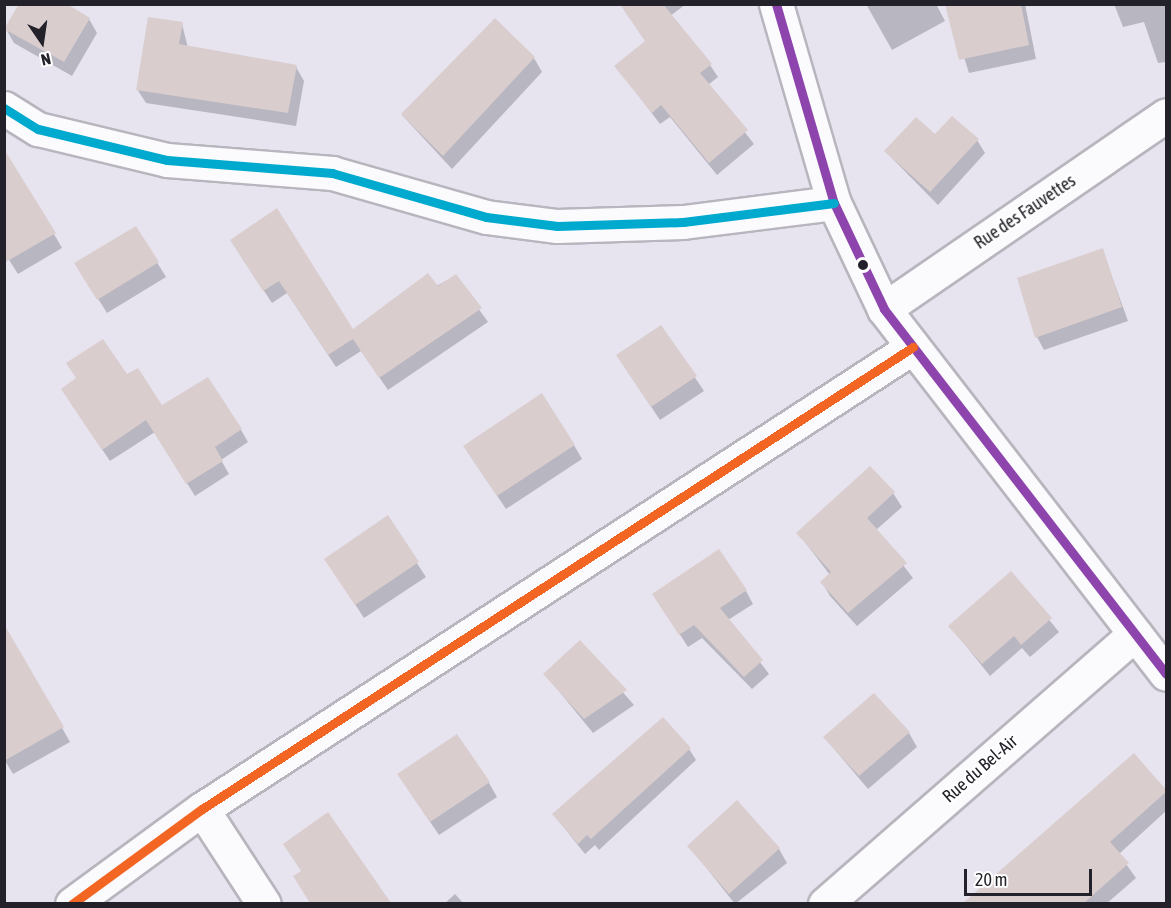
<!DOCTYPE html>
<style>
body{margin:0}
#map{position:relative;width:1171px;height:908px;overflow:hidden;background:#e7e4f0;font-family:"Asap Condensed",sans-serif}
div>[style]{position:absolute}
.shadow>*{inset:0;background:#0003}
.building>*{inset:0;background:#d9cdce}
.roads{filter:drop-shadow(2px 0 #b8b5be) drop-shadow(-2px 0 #b8b5be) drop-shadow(0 2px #b8b5be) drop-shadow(0 -2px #b8b5be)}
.minor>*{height:33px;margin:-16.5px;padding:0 16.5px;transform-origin:16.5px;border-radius:16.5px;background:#fbfbfd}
.bus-1>*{height:9px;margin:-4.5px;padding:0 4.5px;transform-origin:4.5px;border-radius:4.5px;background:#8e44ad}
.bus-2>*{height:9px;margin:-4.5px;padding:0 4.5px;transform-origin:4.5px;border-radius:4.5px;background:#00a9ce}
.bus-3>*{height:9px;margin:-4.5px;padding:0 4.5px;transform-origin:4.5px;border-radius:4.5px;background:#f26522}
.dots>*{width:16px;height:16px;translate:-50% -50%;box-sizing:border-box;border:3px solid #fff;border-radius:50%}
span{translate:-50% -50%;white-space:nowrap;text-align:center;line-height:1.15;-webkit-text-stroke:4.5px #fff;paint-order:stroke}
.street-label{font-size:18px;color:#232129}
.frame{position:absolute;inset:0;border:6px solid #232129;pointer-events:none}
.north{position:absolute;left:12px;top:12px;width:60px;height:60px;-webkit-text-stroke:4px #fff;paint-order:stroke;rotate:167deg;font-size:16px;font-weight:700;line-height:24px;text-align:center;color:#232129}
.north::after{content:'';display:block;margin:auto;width:21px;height:27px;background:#232129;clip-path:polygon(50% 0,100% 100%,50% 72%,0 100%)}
.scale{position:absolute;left:964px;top:869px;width:128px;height:27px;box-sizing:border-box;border:3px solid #232129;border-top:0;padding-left:8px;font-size:18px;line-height:21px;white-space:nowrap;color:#232129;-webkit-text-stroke:4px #fff;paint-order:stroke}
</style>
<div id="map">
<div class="shadow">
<div style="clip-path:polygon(620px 4px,685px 5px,670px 16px,710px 65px,718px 77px,708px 85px,754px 144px,717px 175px,670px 117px,660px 124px,616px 66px,646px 42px)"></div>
<div style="clip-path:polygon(866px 4px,936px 4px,945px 21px,892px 50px)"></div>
<div style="clip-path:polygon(947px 4px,1025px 4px,1036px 59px,969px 73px)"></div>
<div style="clip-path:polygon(1114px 4px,1166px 4px,1166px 62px,1158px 63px,1144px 22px,1123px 27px)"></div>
<div style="clip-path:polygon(89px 19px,97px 33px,72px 76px,14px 43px,6px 29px)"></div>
<div style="clip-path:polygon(182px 24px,188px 48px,296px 67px,304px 81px,296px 126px,146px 103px,137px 89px)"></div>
<div style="clip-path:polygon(534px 58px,542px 72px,452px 169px,402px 115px)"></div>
<div style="clip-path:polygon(977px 140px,985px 153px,938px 205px,886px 152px)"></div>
<div style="clip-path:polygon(136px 228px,166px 277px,107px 313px,85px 278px)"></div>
<div style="clip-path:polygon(54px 234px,62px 248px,18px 274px,4px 252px)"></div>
<div style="clip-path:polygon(1102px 249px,1128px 321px,1044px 350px,1037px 337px)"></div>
<div style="clip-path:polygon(239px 253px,353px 331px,455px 276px,488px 322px,388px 390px,361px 351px,336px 367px,287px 293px,272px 303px)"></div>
<div style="clip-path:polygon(661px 327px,704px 391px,660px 420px,626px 369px)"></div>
<div style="clip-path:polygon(126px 377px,162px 407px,241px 430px,248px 442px,221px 460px,229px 474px,195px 496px,155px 432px,110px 461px,70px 402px)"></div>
<div style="clip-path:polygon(574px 445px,582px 459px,506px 509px,473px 460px)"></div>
<div style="clip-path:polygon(893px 493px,902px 507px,876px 530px,913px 578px,857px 626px,830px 596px,822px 582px,830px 575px,798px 533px)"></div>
<div style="clip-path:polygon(387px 518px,426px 577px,364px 618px,326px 560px)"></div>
<div style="clip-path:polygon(1011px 573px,1059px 632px,1030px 657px,1022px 648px,990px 676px,950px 626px)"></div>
<div style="clip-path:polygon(746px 591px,753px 604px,728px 620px,769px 674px,752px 689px,702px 638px,688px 647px,662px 607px)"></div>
<div style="clip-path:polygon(579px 642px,634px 705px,593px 733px,545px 674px)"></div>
<div style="clip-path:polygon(26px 664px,70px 742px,13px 774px,4px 759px)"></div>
<div style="clip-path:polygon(909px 733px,917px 747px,868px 789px,825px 738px)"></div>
<div style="clip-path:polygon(689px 749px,696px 760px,599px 850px,595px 845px,585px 854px,554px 815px)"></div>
<div style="clip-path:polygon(1134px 755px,1166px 790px,1166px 811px,1119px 854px,1136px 878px,1106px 904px,969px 904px)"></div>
<div style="clip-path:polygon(489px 783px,497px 797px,439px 835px,407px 788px)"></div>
<div style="clip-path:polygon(689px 846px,779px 849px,787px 863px,735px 904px)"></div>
<div style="clip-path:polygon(303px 889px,385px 898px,388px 904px,312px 904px)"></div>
<div style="clip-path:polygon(455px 894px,464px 904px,444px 904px)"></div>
</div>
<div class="building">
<div style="clip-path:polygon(19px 4px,67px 4px,90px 18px,64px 62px,4px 29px)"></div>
<div style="clip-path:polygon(620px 4px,663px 4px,712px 64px,700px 73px,748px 130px,709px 163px,661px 105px,652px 113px,614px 66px,645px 41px)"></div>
<div style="clip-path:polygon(945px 4px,1021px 4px,1029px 45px,959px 60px)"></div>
<div style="clip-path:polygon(148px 17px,183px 22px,179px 44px,297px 65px,288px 113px,136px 90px)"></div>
<div style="clip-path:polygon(495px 18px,535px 57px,443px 156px,401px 114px)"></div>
<div style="clip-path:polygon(952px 116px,979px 139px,930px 192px,884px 151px,916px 117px,935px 134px)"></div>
<div style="clip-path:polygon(4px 149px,56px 233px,4px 263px)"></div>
<div style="clip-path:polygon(277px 208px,353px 329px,428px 273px,438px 286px,456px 274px,482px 308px,379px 378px,353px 339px,328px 355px,279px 281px,263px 291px,230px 240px)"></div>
<div style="clip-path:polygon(136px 226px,159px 262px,97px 300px,74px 263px)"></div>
<div style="clip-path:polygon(1103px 248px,1122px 307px,1035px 338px,1017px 278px)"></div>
<div style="clip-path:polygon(661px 325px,697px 376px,651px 407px,616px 355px)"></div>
<div style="clip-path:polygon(103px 339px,127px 374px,138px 368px,162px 405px,208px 377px,242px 429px,215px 447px,223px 461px,186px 484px,146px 420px,102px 450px,61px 389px,76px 378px,66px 363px)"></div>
<div style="clip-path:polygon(542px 393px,575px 445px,497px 496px,463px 446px)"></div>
<div style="clip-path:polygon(870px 466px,895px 492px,867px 518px,907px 563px,848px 613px,820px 582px,831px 572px,796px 533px)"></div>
<div style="clip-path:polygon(388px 515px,419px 562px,355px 605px,324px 559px)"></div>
<div style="clip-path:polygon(719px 549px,747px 590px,720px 608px,763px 660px,744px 677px,694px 625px,679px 635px,652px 594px)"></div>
<div style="clip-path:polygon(1011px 571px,1052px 618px,1021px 645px,1014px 636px,982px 664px,948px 626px)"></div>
<div style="clip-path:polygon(4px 624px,64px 727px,4px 761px)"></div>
<div style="clip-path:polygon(580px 640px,627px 690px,584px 719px,543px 674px)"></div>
<div style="clip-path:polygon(874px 693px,910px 732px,859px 776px,823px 737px)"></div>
<div style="clip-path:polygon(663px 717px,691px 748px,591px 839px,587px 835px,578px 844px,552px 814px)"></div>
<div style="clip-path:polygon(457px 734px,490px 782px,430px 822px,397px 774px)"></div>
<div style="clip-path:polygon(1134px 753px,1167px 791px,1110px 842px,1129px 863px,1084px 903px,963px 903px)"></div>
<div style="clip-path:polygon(737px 800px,780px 848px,729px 894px,687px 846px)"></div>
<div style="clip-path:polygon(328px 812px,391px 903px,310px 903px,293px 876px,301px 871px,283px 844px)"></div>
</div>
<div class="roads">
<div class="minor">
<div style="left:776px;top:4px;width:207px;rotate:73.8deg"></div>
<div style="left:834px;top:203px;width:117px;rotate:64.7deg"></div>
<div style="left:884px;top:309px;width:461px;rotate:52.3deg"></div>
<div style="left:4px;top:108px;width:40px;rotate:32deg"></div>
<div style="left:38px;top:129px;width:133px;rotate:13.5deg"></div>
<div style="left:167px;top:160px;width:166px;rotate:4.5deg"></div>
<div style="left:332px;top:173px;width:160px;rotate:15.9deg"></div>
<div style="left:486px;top:217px;width:72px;rotate:7.2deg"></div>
<div style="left:557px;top:226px;width:126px;rotate:-1.8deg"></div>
<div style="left:683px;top:222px;width:152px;rotate:-7.2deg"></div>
<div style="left:884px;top:309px;width:342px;rotate:-34.5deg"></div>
<div style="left:202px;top:809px;width:113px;rotate:56.9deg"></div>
<div style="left:72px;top:904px;width:161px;rotate:-36.2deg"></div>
<div style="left:202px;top:809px;width:848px;rotate:-33.02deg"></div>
<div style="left:825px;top:904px;width:411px;rotate:-41.1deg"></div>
</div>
</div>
<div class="bus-1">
<div style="left:776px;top:4px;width:207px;rotate:73.8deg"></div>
<div style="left:834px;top:203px;width:117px;rotate:64.7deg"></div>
<div style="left:884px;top:309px;width:461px;rotate:52.3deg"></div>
</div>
<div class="bus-2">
<div style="left:4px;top:108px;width:40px;rotate:32deg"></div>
<div style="left:38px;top:129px;width:133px;rotate:13.5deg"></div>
<div style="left:167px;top:160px;width:166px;rotate:4.5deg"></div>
<div style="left:332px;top:173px;width:160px;rotate:15.9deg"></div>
<div style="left:486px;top:217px;width:72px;rotate:7.2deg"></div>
<div style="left:557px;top:226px;width:126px;rotate:-1.8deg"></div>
<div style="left:683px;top:222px;width:152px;rotate:-7.2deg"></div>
</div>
<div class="bus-3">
<div style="left:72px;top:904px;width:161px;rotate:-36.2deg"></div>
<div style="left:202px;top:809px;width:848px;rotate:-33.02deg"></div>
</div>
<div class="dots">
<div style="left:863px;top:265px;background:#232129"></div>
</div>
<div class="street-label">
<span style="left:1025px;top:212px;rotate:-34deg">Rue des Fauvettes</span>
<span style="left:980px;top:769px;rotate:-41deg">Rue du Bel-Air</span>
</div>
<div class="frame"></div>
<div class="north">N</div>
<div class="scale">20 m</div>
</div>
